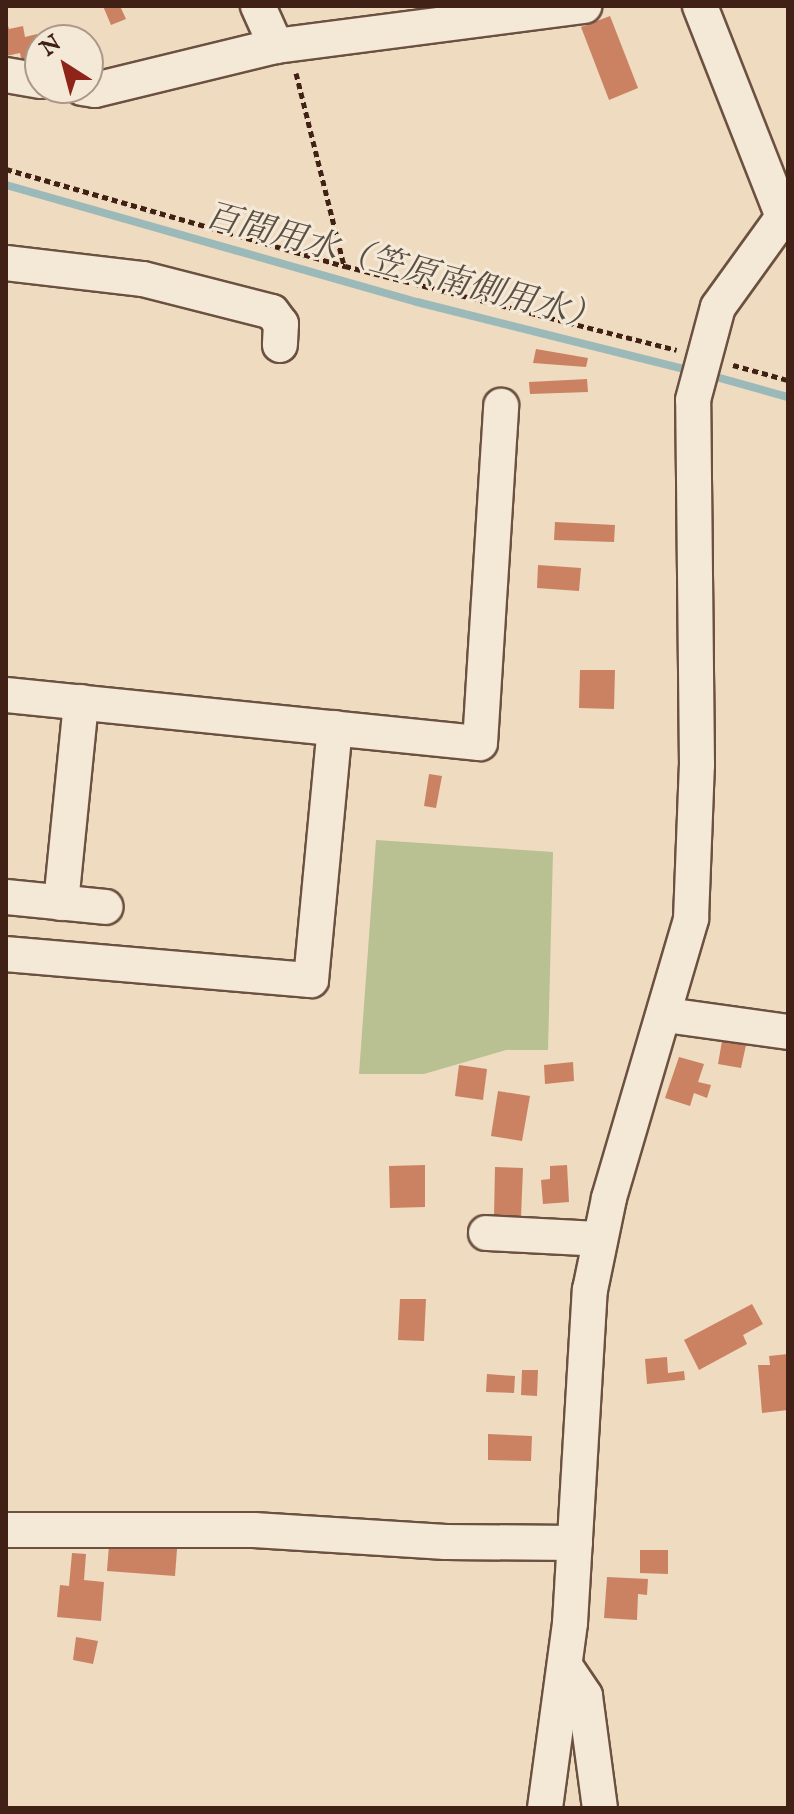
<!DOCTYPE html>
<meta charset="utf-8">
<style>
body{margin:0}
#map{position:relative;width:794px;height:1814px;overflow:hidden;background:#eedbc0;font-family:"IM FELL English","Noto Serif JP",serif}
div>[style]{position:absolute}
.green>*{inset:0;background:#b9c092}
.stream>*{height:8px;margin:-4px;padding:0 4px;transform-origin:4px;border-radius:4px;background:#9bb9b9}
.building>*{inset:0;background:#ca8263}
.path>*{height:5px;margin-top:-2.5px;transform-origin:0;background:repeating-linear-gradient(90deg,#412115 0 6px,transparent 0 10px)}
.roads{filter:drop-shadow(2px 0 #6c5040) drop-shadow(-2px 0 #6c5040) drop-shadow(0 2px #6c5040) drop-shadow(0 -2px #6c5040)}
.minor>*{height:34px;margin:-17px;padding:0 17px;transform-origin:17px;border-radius:17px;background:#f4e8d6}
span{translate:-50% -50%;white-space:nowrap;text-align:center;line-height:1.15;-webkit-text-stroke:6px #f4e8d6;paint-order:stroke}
.water-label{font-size:34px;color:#5c4f46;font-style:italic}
.frame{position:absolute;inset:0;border:8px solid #412115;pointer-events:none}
.north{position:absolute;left:24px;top:24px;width:80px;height:80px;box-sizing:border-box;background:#f4e8d6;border:2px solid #ac9889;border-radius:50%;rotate:324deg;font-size:22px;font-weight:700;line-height:32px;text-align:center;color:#412115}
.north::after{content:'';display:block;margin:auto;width:28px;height:36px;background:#8f2418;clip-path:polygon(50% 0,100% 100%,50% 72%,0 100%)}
</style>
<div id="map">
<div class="green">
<div style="clip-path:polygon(376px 840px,553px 852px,548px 1050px,506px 1050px,424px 1074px,359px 1074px)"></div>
</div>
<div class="stream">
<div style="left:6px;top:185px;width:427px;rotate:15.9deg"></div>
<div style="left:417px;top:302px;width:284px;rotate:14.1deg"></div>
<div style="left:709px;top:375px;width:82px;rotate:15.6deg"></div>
</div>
<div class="building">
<div style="clip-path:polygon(103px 6px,120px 6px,126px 19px,111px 25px)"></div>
<div style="clip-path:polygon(610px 16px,638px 88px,609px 100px,581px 27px)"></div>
<div style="clip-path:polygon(6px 20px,9px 29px,23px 26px,25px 37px,37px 34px,40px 64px,23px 68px,20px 53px,6px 56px)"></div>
<div style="clip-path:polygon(536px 349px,588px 358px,586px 367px,533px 363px)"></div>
<div style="clip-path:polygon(587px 379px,588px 392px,530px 394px,529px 382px)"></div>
<div style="clip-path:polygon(555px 522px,615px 525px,614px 542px,554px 540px)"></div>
<div style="clip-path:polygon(538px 565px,581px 568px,579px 591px,537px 588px)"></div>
<div style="clip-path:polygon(580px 670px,615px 670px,614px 709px,579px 708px)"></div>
<div style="clip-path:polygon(429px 774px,442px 776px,436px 808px,424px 806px)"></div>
<div style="clip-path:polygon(722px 1041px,746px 1045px,741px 1068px,718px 1064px)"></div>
<div style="clip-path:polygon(679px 1057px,704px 1064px,698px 1082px,711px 1085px,707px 1098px,694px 1093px,690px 1106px,665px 1098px)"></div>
<div style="clip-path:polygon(573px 1062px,574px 1081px,545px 1084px,544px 1065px)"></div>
<div style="clip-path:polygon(459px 1065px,487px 1069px,483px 1100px,455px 1096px)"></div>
<div style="clip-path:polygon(498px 1091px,530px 1096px,522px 1141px,491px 1136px)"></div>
<div style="clip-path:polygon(425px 1165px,425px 1207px,390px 1208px,389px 1166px)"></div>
<div style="clip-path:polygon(567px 1165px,569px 1202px,543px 1204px,541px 1180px,550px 1179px,550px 1166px)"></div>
<div style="clip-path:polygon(495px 1167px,523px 1168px,521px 1217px,494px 1216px)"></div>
<div style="clip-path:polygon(400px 1299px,426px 1299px,424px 1341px,398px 1340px)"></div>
<div style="clip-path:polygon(752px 1304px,763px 1324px,743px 1335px,747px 1344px,699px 1370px,684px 1340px)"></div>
<div style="clip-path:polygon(788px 1354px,788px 1410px,762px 1413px,758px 1365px,770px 1365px,769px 1356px)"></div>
<div style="clip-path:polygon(667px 1357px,668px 1373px,684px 1371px,685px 1380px,647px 1384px,645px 1359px)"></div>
<div style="clip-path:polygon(522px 1370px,538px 1370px,537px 1396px,521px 1395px)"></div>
<div style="clip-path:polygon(487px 1374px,515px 1376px,514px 1393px,486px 1392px)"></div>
<div style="clip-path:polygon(488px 1434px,532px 1436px,531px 1461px,488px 1460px)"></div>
<div style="clip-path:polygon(109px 1545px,177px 1549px,175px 1576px,107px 1571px)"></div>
<div style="clip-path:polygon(640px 1550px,668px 1550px,668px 1574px,640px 1573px)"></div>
<div style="clip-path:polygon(72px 1553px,86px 1554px,84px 1580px,104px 1582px,101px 1621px,57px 1617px,60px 1585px,69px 1586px)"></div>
<div style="clip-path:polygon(607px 1577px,648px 1579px,647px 1595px,638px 1594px,637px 1620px,604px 1618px)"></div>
<div style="clip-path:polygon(76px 1637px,98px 1641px,93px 1664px,73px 1660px)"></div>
</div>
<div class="path">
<div style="left:296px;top:73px;width:198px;rotate:76deg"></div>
<div style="left:6px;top:169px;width:353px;rotate:16deg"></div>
<div style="left:345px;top:266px;width:342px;rotate:14.2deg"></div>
<div style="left:733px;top:365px;width:57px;rotate:15.3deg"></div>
</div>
<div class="roads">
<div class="minor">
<div style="left:258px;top:6px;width:44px;rotate:65.8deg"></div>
<div style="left:700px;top:6px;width:224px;rotate:68.5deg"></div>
<div style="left:6px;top:75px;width:35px;rotate:10deg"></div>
<div style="left:82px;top:88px;width:13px;rotate:9deg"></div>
<div style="left:95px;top:90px;width:186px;rotate:-13.7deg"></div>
<div style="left:276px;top:46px;width:311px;rotate:-7.4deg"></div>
<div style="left:6px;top:263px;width:138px;rotate:6.7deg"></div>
<div style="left:143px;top:279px;width:133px;rotate:14.3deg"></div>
<div style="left:272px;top:312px;width:15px;rotate:53deg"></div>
<div style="left:281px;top:324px;width:21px;rotate:93deg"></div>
<div style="left:6px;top:695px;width:476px;rotate:5.8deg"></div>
<div style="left:480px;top:743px;width:338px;rotate:-86.4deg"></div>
<div style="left:6px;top:897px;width:100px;rotate:5.7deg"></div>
<div style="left:61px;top:903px;width:202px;rotate:-84.3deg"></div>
<div style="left:6px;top:954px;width:306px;rotate:4.9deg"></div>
<div style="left:311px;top:980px;width:253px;rotate:-84.6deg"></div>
<div style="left:666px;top:1015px;width:123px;rotate:7.9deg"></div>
<div style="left:486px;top:1233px;width:114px;rotate:3deg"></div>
<div style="left:6px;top:1530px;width:248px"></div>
<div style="left:254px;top:1530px;width:192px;rotate:3.6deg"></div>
<div style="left:446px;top:1542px;width:129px;rotate:0.4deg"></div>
<div style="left:565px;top:1666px;width:36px;rotate:56deg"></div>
<div style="left:585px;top:1696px;width:113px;rotate:82.4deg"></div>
<div style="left:545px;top:1808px;width:187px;rotate:-82.3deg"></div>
<div style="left:570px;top:1623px;width:334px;rotate:-86.6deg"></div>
<div style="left:590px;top:1290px;width:94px;rotate:-78.3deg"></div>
<div style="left:609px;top:1198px;width:291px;rotate:-73.6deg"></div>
<div style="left:691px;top:919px;width:154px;rotate:-87.8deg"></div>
<div style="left:697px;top:765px;width:365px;rotate:-90.6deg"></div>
<div style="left:693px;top:400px;width:96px;rotate:-75deg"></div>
<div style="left:718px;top:307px;width:120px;rotate:-54.2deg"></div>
</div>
</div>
<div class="water-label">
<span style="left:403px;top:268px;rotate:15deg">百間用水（笠原南側用水）</span>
</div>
<div class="frame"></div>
<div class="north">N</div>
</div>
